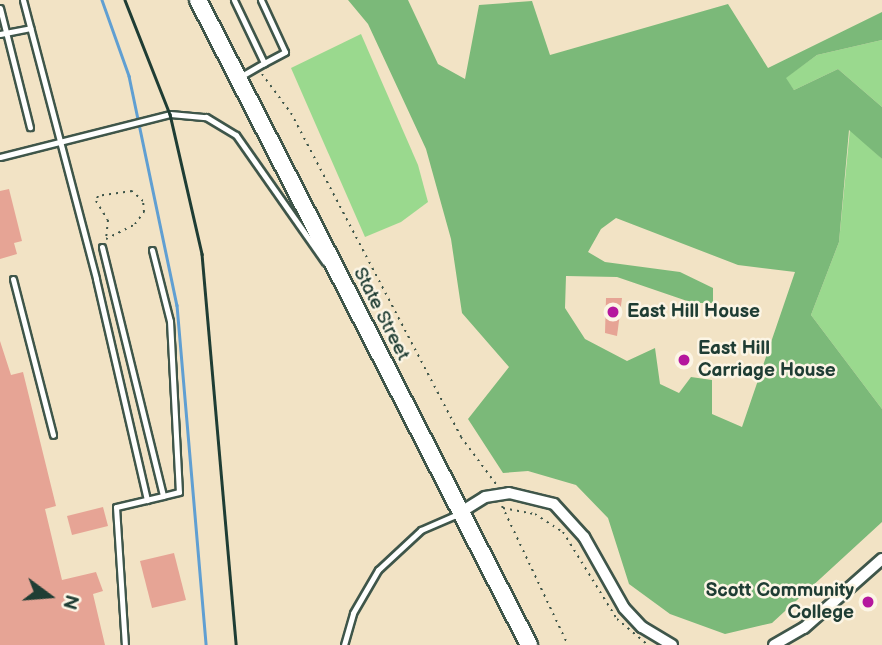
<!DOCTYPE html>
<style>
body{margin:0}
#map{position:relative;width:882px;height:645px;overflow:hidden;background:#f2e3c5;font-family:"Balsamiq Sans",sans-serif}
div>[style]{position:absolute}
.green>*{inset:0;background:#9ad98e}
.forest>*{inset:0;background:#7bb979}
.stream>*{height:2.5px;margin:-1.25px;padding:0 1.25px;transform-origin:1.25px;border-radius:1.25px;background:#609fd2}
.building>*{inset:0;background:#e6a495}
.path>*{height:2px;margin-top:-1px;transform-origin:0;background:repeating-linear-gradient(90deg,#3f564a 0 2px,transparent 0 7px)}
.roads{filter:drop-shadow(2px 0 #3f564a) drop-shadow(-2px 0 #3f564a) drop-shadow(0 2px #3f564a) drop-shadow(0 -2px #3f564a)}
.lane>*{height:5px;margin:-2.5px;padding:0 2.5px;transform-origin:2.5px;border-radius:2.5px;background:#fff}
.street>*{height:10px;margin:-5px;padding:0 5px;transform-origin:5px;border-radius:5px;background:#fff}
.primary>*{height:16px;margin:-8px;padding:0 8px;transform-origin:8px;border-radius:8px;background:#fff}
.rail>*{height:2.5px;margin:-1.25px;padding:0 1.25px;transform-origin:1.25px;border-radius:1.25px;background:#1f3d34}
.dots>*{width:19px;height:19px;translate:-50% -50%;box-sizing:border-box;border:4px solid #fcf5e5;border-radius:50%}
span{translate:-50% -50%;white-space:nowrap;text-align:center;line-height:1.15;-webkit-text-stroke:5px #fcf5e5;paint-order:stroke}
.poi-label{font-size:19px;color:#1f3d34;font-weight:700}
.left{translate:0 -50%;text-align:left}
.right{translate:-100% -50%;text-align:right}
.street-label{font-size:19px;color:#1f3d34}
.north{position:absolute;left:14px;top:561px;width:70px;height:70px;-webkit-text-stroke:5px #fcf5e5;paint-order:stroke;rotate:106deg;font-size:19px;font-weight:700;line-height:28px;text-align:center;color:#1f3d34}
.north::after{content:'';display:block;margin:auto;width:24px;height:32px;background:#1f3d34;clip-path:polygon(50% 0,100% 100%,50% 72%,0 100%)}
</style>
<div id="map">
<div class="green">
<div style="clip-path:polygon(361px 34px,418px 165px,428px 202px,401px 222px,365px 237px,291px 68px)"></div>
<div style="clip-path:polygon(882px 40px,882px 107px,838px 69px,794px 90px,785px 78px,817px 55px)"></div>
<div style="clip-path:polygon(850px 129px,882px 159px,882px 409px,811px 315px,839px 242px)"></div>
</div>
<div class="forest">
<div style="clip-path:polygon(evenodd,348px 0,408px 0,438px 64px,465px 79px,479px 5px,532px 1px,550px 55px,728px 4px,768px 68px,882px 12px,882px 40px,817px 55px,786px 78px,794px 90px,838px 69px,882px 107px,882px 159px,849px 130px,839px 242px,811px 315px,882px 409px,882px 522px,772px 623px,725px 634px,670px 614px,629px 584px,608px 518px,576px 485px,528px 471px,503px 473px,468px 419px,509px 367px,462px 313px,451px 239px,426px 149px,368px 24px,348px 0,616px 218px,738px 265px,795px 272px,742px 427px,712px 414px,712px 380px,691px 377px,679px 393px,660px 384px,655px 348px,627px 361px,585px 339px,565px 308px,566px 276px,617px 277px,693px 303px,713px 303px,713px 288px,680px 272px,605px 262px,588px 252px,601px 229px,616px 218px)"></div>
</div>
<div class="stream">
<div style="left:102px;top:0;width:81px;rotate:70.4deg"></div>
<div style="left:129px;top:76px;width:234px;rotate:78.2deg"></div>
<div style="left:177px;top:305px;width:341px;rotate:85.1deg"></div>
</div>
<div class="building">
<div style="clip-path:polygon(9px 189px,22px 241px,14px 243px,17px 254px,0 259px,0 191px)"></div>
<div style="clip-path:polygon(606px 298px,622px 298px,617px 336px,605px 333px)"></div>
<div style="clip-path:polygon(0 341px,11px 375px,23px 372px,56px 506px,45px 509px,62px 580px,96px 572px,103px 591px,93px 594px,105px 645px,0 645px)"></div>
<div style="clip-path:polygon(103px 507px,108px 526px,72px 535px,67px 516px)"></div>
<div style="clip-path:polygon(174px 553px,186px 600px,152px 608px,140px 561px)"></div>
</div>
<div class="path">
<div style="left:262px;top:74px;width:49px;rotate:53.4deg"></div>
<div style="left:291px;top:113px;width:366px;rotate:62.3deg"></div>
<div style="left:461px;top:437px;width:59px;rotate:53.3deg"></div>
<div style="left:106px;top:239px;width:33px;rotate:-27deg"></div>
<div style="left:135px;top:224px;width:15px;rotate:-53deg"></div>
<div style="left:144px;top:212px;width:11px;rotate:-95deg"></div>
<div style="left:143px;top:201px;width:15px;rotate:-138deg"></div>
<div style="left:132px;top:191px;width:34px;rotate:172deg"></div>
<div style="left:98px;top:196px;width:5px;rotate:112deg"></div>
<div style="left:96px;top:201px;width:22px;rotate:58deg"></div>
<div style="left:108px;top:220px;width:18px;rotate:96deg"></div>
<div style="left:502px;top:506px;width:154px;rotate:64.6deg"></div>
<div style="left:503px;top:508px;width:33px;rotate:11deg"></div>
<div style="left:535px;top:514px;width:33px;rotate:33deg"></div>
<div style="left:563px;top:532px;width:102px;rotate:58.2deg"></div>
<div style="left:617px;top:619px;width:40px;rotate:40deg"></div>
</div>
<div class="roads">
<div class="lane">
<div style="left:23px;top:0;width:288px;rotate:75.3deg"></div>
<div style="left:96px;top:279px;width:227px;rotate:77deg"></div>
<div style="left:234px;top:0;width:70px;rotate:64.5deg"></div>
<div style="left:264px;top:63px;width:28px;rotate:150deg"></div>
<div style="left:261px;top:0;width:57px;rotate:65.2deg"></div>
<div style="left:285px;top:52px;width:24px;rotate:152deg"></div>
<div style="left:0;top:8px;width:123px;rotate:75.9deg"></div>
<div style="left:0;top:34px;width:31px;rotate:-11deg"></div>
<div style="left:0;top:157px;width:175px;rotate:-14.2deg"></div>
<div style="left:170px;top:114px;width:36px;rotate:5deg"></div>
<div style="left:206px;top:117px;width:35px;rotate:31deg"></div>
<div style="left:236px;top:135px;width:155px;rotate:55deg"></div>
<div style="left:102px;top:247px;width:256px;rotate:76.2deg"></div>
<div style="left:163px;top:496px;width:48px;rotate:166.8deg"></div>
<div style="left:116px;top:507px;width:138px;rotate:86.3deg"></div>
<div style="left:152px;top:250px;width:73px;rotate:75.8deg"></div>
<div style="left:170px;top:321px;width:171px;rotate:87deg"></div>
<div style="left:179px;top:492px;width:16px;rotate:166deg"></div>
<div style="left:13px;top:279px;width:161px;rotate:75.6deg"></div>
<div style="left:344px;top:645px;width:33px;rotate:-74deg"></div>
<div style="left:353px;top:613px;width:50px;rotate:-59.8deg"></div>
<div style="left:378px;top:570px;width:59px;rotate:-42.9deg"></div>
<div style="left:421px;top:530px;width:40px;rotate:-23.4deg"></div>
</div>
<div class="street">
<div style="left:461px;top:512px;width:28px;rotate:-32deg"></div>
<div style="left:485px;top:497px;width:24px;rotate:-9deg"></div>
<div style="left:509px;top:493px;width:46px;rotate:13.7deg"></div>
<div style="left:554px;top:504px;width:45px;rotate:47.7deg"></div>
<div style="left:584px;top:537px;width:81px;rotate:60.6deg"></div>
<div style="left:624px;top:608px;width:26px;rotate:47deg"></div>
<div style="left:642px;top:627px;width:35px;rotate:31deg"></div>
<div style="left:774px;top:645px;width:34px;rotate:-30deg"></div>
<div style="left:804px;top:628px;width:104px;rotate:-41.5deg"></div>
</div>
<div class="primary">
<div style="left:198px;top:0;width:725px;rotate:62.83deg"></div>
</div>
</div>
<div class="rail">
<div style="left:125px;top:0;width:123px;rotate:68.5deg"></div>
<div style="left:170px;top:114px;width:144px;rotate:77.1deg"></div>
<div style="left:202px;top:254px;width:392px;rotate:85deg"></div>
</div>
<div class="dots">
<div style="left:613px;top:312px;background:#b5179e"></div>
<div style="left:684px;top:360px;background:#b5179e"></div>
<div style="left:868px;top:602px;background:#b5179e"></div>
</div>
<div class="poi-label">
<span class="left" style="left:627px;top:312px">East Hill House</span>
<span class="left" style="left:698px;top:360px">East Hill<br>Carriage House</span>
<span class="right" style="left:854px;top:602px">Scott Community<br>College</span>
</div>
<div class="street-label">
<span style="left:381px;top:314px;rotate:63deg">State Street</span>
</div>
<div class="north">N</div>
</div>
